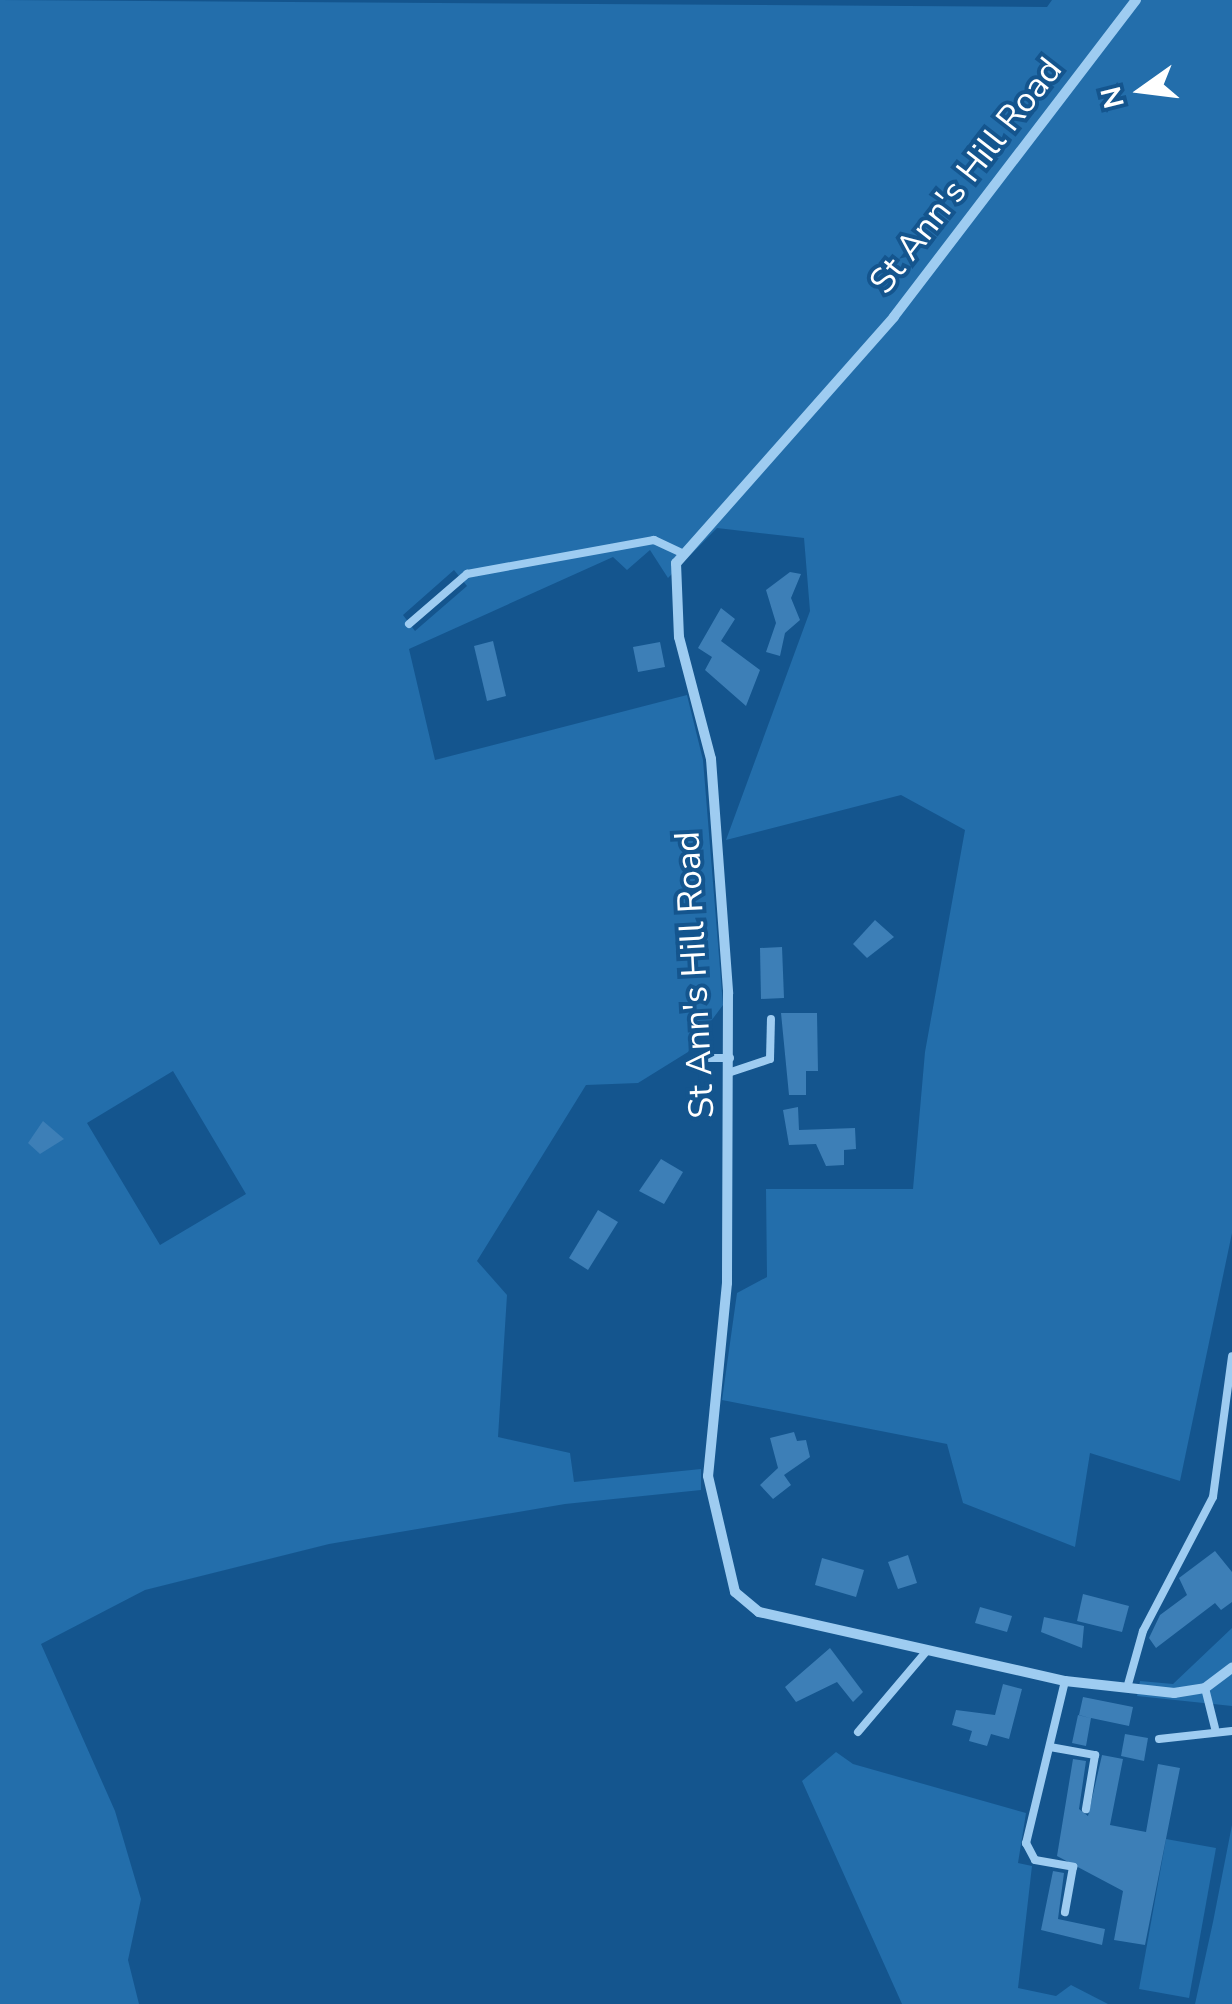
<!DOCTYPE html>
<style>
body{margin:0}
#map{position:relative;width:1232px;height:2004px;overflow:hidden;background:#14558e;font-family:"Nunito Sans",sans-serif}
div>[style]{position:absolute}
.green>*{inset:0;background:#236eab}
.building>*{inset:0;background:#3d7fb7}
.service>*{height:8px;margin:-4px;padding:0 4px;transform-origin:4px;border-radius:4px;background:#9eccf1}
.minor>*{height:10px;margin:-5px;padding:0 5px;transform-origin:5px;border-radius:5px;background:#9eccf1}
span{translate:-50% -50%;white-space:nowrap;text-align:center;line-height:1.15;-webkit-text-stroke:8px #14558e;paint-order:stroke}
.street-label{font-size:35px;color:#fff}
.north{position:absolute;left:1092px;top:40px;width:100px;height:100px;-webkit-text-stroke:8px #14558e;paint-order:stroke;rotate:256deg;font-size:28px;font-weight:700;line-height:40px;text-align:center;color:#fff}
.north::after{content:'';display:block;margin:auto;width:35px;height:45px;background:#fff;clip-path:polygon(50% 0,100% 100%,50% 72%,0 100%)}
</style>
<div id="map">
<div class="green">
<div style="clip-path:polygon(evenodd,0 0,1047px 7px,1052px 0,1232px 0,1232px 1233px,1180px 1481px,1090px 1453px,1075px 1547px,963px 1503px,947px 1444px,722px 1400px,737px 1293px,767px 1277px,766px 1189px,913px 1189px,925px 1052px,965px 830px,901px 795px,726px 840px,810px 611px,804px 538px,717px 528px,668px 578px,650px 550px,627px 570px,613px 557px,409px 649px,435px 760px,687px 695px,703px 760px,723px 1005px,688px 1052px,638px 1083px,586px 1085px,477px 1261px,507px 1295px,498px 1437px,570px 1453px,574px 1482px,701px 1469px,701px 1490px,565px 1504px,329px 1544px,145px 1590px,41px 1644px,115px 1811px,141px 1899px,128px 1960px,139px 2004px,0 2004px,0 0,454px 570px,467px 586px,415px 631px,403px 615px,454px 570px,0 0,173px 1071px,246px 1194px,160px 1245px,87px 1123px,173px 1071px)"></div>
<div style="clip-path:polygon(1232px 1628px,1232px 1706px,1137px 1696px,1140px 1681px,1173px 1684px)"></div>
<div style="clip-path:polygon(836px 1752px,853px 1764px,1026px 1813px,1018px 1863px,1032px 1866px,1018px 1988px,1056px 1996px,1071px 1985px,1108px 2004px,902px 2004px,802px 1781px)"></div>
<div style="clip-path:polygon(1232px 1825px,1232px 2004px,1195px 2004px,1213px 1922px)"></div>
<div style="clip-path:polygon(1166px 1839px,1216px 1848px,1189px 1998px,1139px 1989px)"></div>
</div>
<div class="building">
<div style="clip-path:polygon(790px 572px,801px 574px,791px 598px,800px 620px,785px 633px,780px 656px,766px 652px,776px 623px,766px 590px)"></div>
<div style="clip-path:polygon(721px 608px,735px 619px,721px 641px,760px 670px,746px 706px,705px 670px,712px 657px,698px 648px)"></div>
<div style="clip-path:polygon(493px 641px,506px 696px,487px 701px,474px 646px)"></div>
<div style="clip-path:polygon(660px 642px,665px 667px,638px 672px,633px 647px)"></div>
<div style="clip-path:polygon(875px 920px,894px 937px,867px 958px,853px 944px)"></div>
<div style="clip-path:polygon(782px 947px,784px 998px,761px 999px,760px 948px)"></div>
<div style="clip-path:polygon(781px 1013px,817px 1013px,818px 1071px,806px 1071px,806px 1095px,789px 1095px)"></div>
<div style="clip-path:polygon(798px 1107px,799px 1130px,855px 1128px,856px 1149px,844px 1150px,844px 1165px,826px 1166px,816px 1144px,789px 1145px,783px 1110px)"></div>
<div style="clip-path:polygon(43px 1121px,64px 1139px,40px 1154px,28px 1143px)"></div>
<div style="clip-path:polygon(661px 1159px,683px 1172px,664px 1204px,639px 1191px)"></div>
<div style="clip-path:polygon(598px 1210px,618px 1222px,588px 1270px,569px 1258px)"></div>
<div style="clip-path:polygon(794px 1432px,797px 1441px,806px 1440px,810px 1457px,784px 1475px,791px 1485px,773px 1499px,760px 1485px,778px 1468px,770px 1438px)"></div>
<div style="clip-path:polygon(1215px 1551px,1232px 1572px,1232px 1602px,1221px 1610px,1215px 1603px,1156px 1648px,1149px 1638px,1160px 1615px,1187px 1595px,1179px 1578px)"></div>
<div style="clip-path:polygon(908px 1555px,917px 1583px,898px 1589px,888px 1562px)"></div>
<div style="clip-path:polygon(822px 1558px,864px 1570px,856px 1597px,815px 1585px)"></div>
<div style="clip-path:polygon(1083px 1594px,1129px 1606px,1122px 1632px,1077px 1621px)"></div>
<div style="clip-path:polygon(980px 1607px,1012px 1616px,1007px 1632px,975px 1623px)"></div>
<div style="clip-path:polygon(1044px 1617px,1084px 1626px,1082px 1648px,1041px 1632px)"></div>
<div style="clip-path:polygon(830px 1648px,863px 1692px,853px 1702px,837px 1682px,796px 1702px,785px 1687px)"></div>
<div style="clip-path:polygon(1003px 1684px,1022px 1689px,1009px 1739px,991px 1734px,987px 1746px,969px 1741px,972px 1731px,952px 1725px,956px 1710px,995px 1715px)"></div>
<div style="clip-path:polygon(1083px 1697px,1133px 1707px,1129px 1726px,1091px 1718px,1086px 1746px,1072px 1743px,1078px 1715px,1090px 1718px,1079px 1715px)"></div>
<div style="clip-path:polygon(1125px 1734px,1148px 1738px,1144px 1761px,1121px 1756px)"></div>
<div style="clip-path:polygon(1102px 1755px,1123px 1759px,1110px 1825px,1146px 1832px,1158px 1764px,1180px 1768px,1145px 1945px,1114px 1940px,1123px 1891px,1057px 1856px,1073px 1759px,1086px 1761px,1079px 1809px,1088px 1816px)"></div>
<div style="clip-path:polygon(1053px 1871px,1064px 1873px,1058px 1919px,1105px 1929px,1102px 1945px,1041px 1930px)"></div>
</div>
<div class="service">
<div style="left:409px;top:624px;width:77px;rotate:-40.8deg"></div>
<div style="left:467px;top:574px;width:190px;rotate:-10.3deg"></div>
<div style="left:654px;top:540px;width:31px;rotate:25deg"></div>
<div style="left:699px;top:1058px;width:31px"></div>
<div style="left:731px;top:1072px;width:41px;rotate:-18.4deg"></div>
<div style="left:770px;top:1059px;width:40px;rotate:-88.6deg"></div>
<div style="left:1065px;top:1681px;width:167px;rotate:103.5deg"></div>
<div style="left:1026px;top:1843px;width:19px;rotate:62deg"></div>
<div style="left:1035px;top:1860px;width:39px;rotate:10deg"></div>
<div style="left:1073px;top:1867px;width:46px;rotate:100.1deg"></div>
<div style="left:1127px;top:1688px;width:59px;rotate:-74.3deg"></div>
<div style="left:1143px;top:1631px;width:151px;rotate:-62.4deg"></div>
<div style="left:1213px;top:1497px;width:142px;rotate:-82.3deg"></div>
<div style="left:1205px;top:1688px;width:41px;rotate:76deg"></div>
<div style="left:858px;top:1732px;width:104px;rotate:-49.7deg"></div>
<div style="left:1159px;top:1739px;width:73px;rotate:-6.3deg"></div>
<div style="left:1050px;top:1747px;width:46px;rotate:10.1deg"></div>
<div style="left:1095px;top:1755px;width:55px;rotate:99.5deg"></div>
</div>
<div class="minor">
<div style="left:1136px;top:0;width:399px;rotate:127.4deg"></div>
<div style="left:894px;top:317px;width:329px;rotate:131.5deg"></div>
<div style="left:676px;top:563px;width:74px;rotate:87.7deg"></div>
<div style="left:679px;top:637px;width:126px;rotate:75.3deg"></div>
<div style="left:711px;top:759px;width:235px;rotate:85.8deg"></div>
<div style="left:728px;top:993px;width:290px;rotate:90.2deg"></div>
<div style="left:727px;top:1283px;width:194px;rotate:95.6deg"></div>
<div style="left:708px;top:1476px;width:119px;rotate:76.9deg"></div>
<div style="left:735px;top:1592px;width:31px;rotate:40deg"></div>
<div style="left:759px;top:1612px;width:314px;rotate:12.7deg"></div>
<div style="left:1065px;top:1681px;width:110px;rotate:6.3deg"></div>
<div style="left:1174px;top:1693px;width:31px;rotate:-9deg"></div>
<div style="left:1205px;top:1688px;width:34px;rotate:-37deg"></div>
</div>
<div class="street-label">
<span style="left:966px;top:176px;rotate:-52deg">St Ann's Hill Road</span>
<span style="left:695px;top:975px;rotate:-93deg">St Ann's Hill Road</span>
</div>
<div class="north">N</div>
</div>
